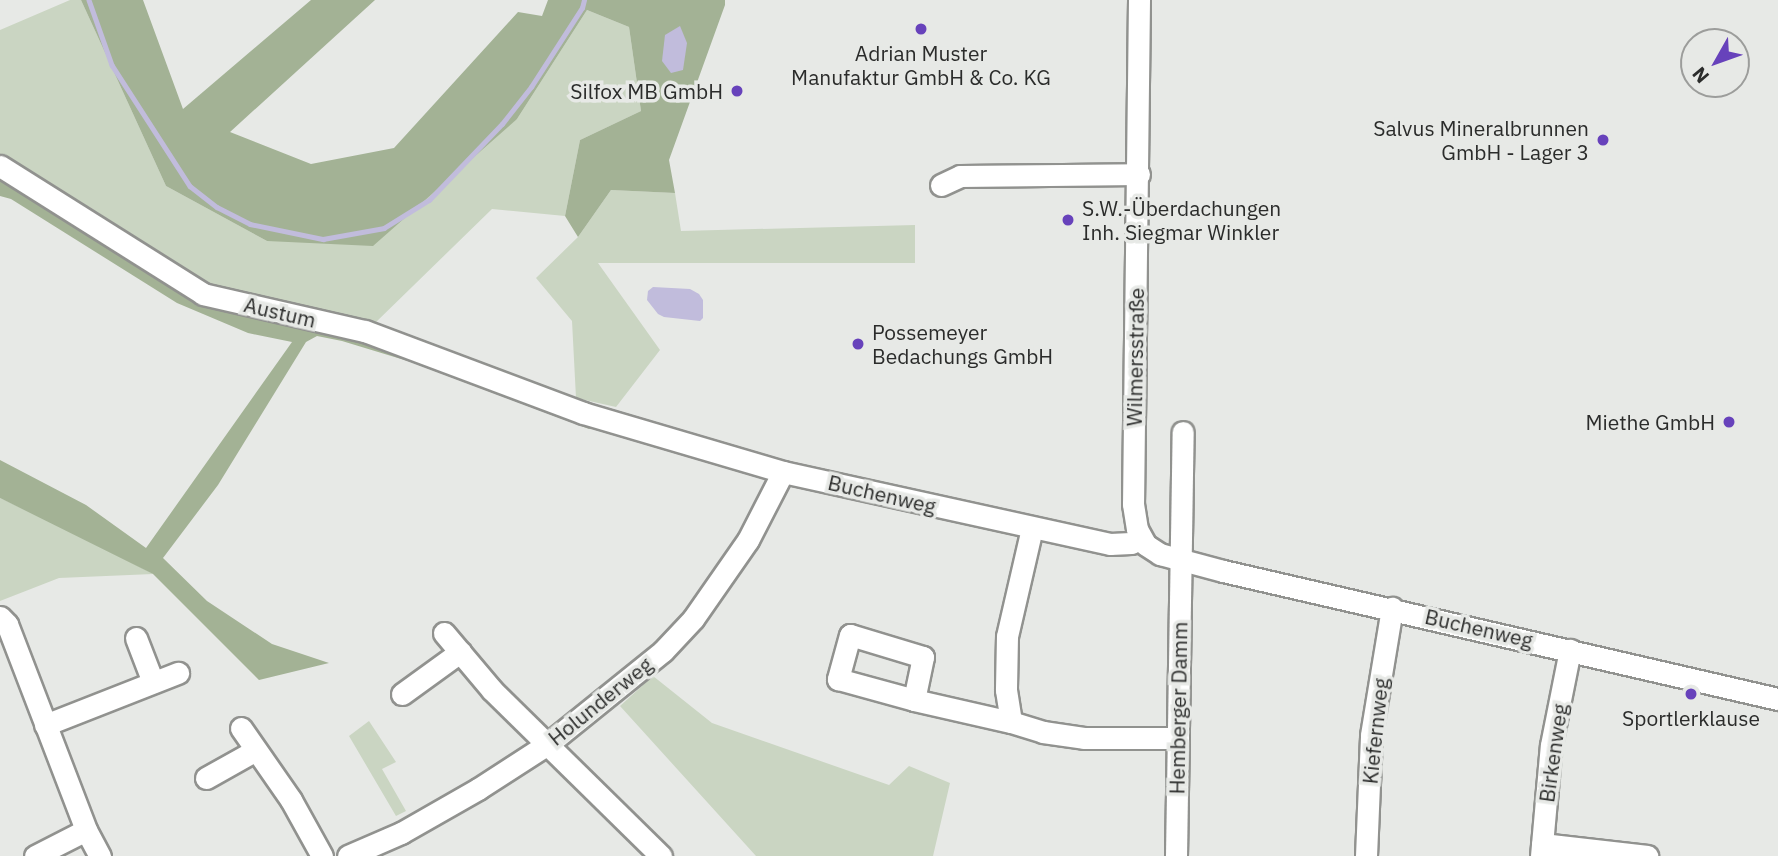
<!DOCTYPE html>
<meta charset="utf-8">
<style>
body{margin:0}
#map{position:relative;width:1778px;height:856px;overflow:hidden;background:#e7e9e6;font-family:"IBM Plex Sans",sans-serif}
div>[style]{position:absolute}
.green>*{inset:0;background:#cad5c2}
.forest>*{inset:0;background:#a3b295}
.water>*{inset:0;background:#c1bcdc}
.stream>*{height:4.5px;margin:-2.25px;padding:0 2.25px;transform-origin:2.25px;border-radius:2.25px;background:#c1bcdc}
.roads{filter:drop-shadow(2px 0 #91928f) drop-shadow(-2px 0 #91928f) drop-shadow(0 2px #91928f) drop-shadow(0 -2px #91928f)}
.minor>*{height:21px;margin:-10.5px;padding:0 10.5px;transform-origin:10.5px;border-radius:10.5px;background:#fff}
.dots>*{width:19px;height:19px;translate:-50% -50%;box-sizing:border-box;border:4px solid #e7e9e6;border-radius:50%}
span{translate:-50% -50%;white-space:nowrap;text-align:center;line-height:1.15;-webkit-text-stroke:7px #e7e9e6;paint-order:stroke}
.poi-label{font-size:21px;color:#2b2c2b}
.right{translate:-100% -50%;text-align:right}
.left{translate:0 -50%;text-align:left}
.street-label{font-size:21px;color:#2b2c2b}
.north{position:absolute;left:1680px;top:28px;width:70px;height:70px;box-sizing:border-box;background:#e7e9e6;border:2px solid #9c9d9b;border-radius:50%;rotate:230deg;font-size:19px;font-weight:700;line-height:28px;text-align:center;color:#2b2c2b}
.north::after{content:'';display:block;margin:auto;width:24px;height:32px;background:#6742bb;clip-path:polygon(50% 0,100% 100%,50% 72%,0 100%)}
</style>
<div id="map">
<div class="green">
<div style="clip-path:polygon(70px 0,81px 0,166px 186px,267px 241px,517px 119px,587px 10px,629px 27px,641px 111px,580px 140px,565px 216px,492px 209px,373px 325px,204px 286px,0 155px,0 30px)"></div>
<div style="clip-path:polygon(611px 190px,675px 193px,681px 231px,915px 225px,915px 263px,598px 263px,660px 350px,616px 407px,576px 398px,572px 321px,536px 278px,578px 237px)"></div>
<div style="clip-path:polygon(0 498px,85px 538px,153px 574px,59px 578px,0 601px)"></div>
<div style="clip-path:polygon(653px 676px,712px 723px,889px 785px,909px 766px,950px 783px,933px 856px,756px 856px,620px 706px)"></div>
<div style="clip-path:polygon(369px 721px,396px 762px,382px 769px,406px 811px,396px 816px,349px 736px)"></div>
</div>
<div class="forest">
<div style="clip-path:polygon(81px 0,143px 0,183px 109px,311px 0,375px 0,230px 132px,311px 164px,394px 148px,518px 12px,542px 16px,548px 0,725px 0,725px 5px,669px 160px,675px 193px,611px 190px,578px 237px,565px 216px,580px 140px,641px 111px,629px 27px,587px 10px,517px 119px,373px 246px,267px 241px,166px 186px)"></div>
<div style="clip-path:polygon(0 174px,128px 257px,596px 424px,589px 429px,411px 362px,342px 341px,317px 336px,306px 342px,218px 485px,163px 558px,207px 601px,272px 644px,329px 663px,259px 680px,153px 574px,0 498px,0 460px,86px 505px,146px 548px,292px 342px,248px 333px,177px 303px,11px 199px,0 196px)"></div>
</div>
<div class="water">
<div style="clip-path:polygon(680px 26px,687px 43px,683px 70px,671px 73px,662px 61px,665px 35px)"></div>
<div style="clip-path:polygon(653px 287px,690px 289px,699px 294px,703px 300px,703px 318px,700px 321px,664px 317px,658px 314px,647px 300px,648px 291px)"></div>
</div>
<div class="stream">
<div style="left:89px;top:0;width:69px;rotate:70.5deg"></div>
<div style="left:112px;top:65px;width:144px;rotate:57.2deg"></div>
<div style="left:190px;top:186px;width:34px;rotate:38deg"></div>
<div style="left:217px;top:207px;width:37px;rotate:27deg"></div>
<div style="left:250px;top:224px;width:75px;rotate:11.6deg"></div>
<div style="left:323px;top:239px;width:62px;rotate:-10.2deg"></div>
<div style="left:384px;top:228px;width:53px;rotate:-31.9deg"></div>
<div style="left:429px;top:200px;width:105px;rotate:-46.2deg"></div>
<div style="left:502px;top:124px;width:47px;rotate:-51.9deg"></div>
<div style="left:531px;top:87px;width:94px;rotate:-57.2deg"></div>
<div style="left:582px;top:8px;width:8px;rotate:-76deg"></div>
</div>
<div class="roads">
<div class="minor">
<div style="left:1139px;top:0;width:504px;rotate:90.68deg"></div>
<div style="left:1133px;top:504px;width:25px;rotate:81deg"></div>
<div style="left:1137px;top:529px;width:18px;rotate:61deg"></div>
<div style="left:1146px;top:545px;width:17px;rotate:33deg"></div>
<div style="left:1160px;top:554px;width:65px;rotate:15.1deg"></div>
<div style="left:1223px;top:571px;width:570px;rotate:12.99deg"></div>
<div style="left:0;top:166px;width:240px;rotate:32.2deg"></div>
<div style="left:203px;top:294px;width:166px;rotate:12.9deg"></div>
<div style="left:365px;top:331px;width:233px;rotate:20.6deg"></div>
<div style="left:583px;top:413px;width:209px;rotate:16.4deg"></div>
<div style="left:783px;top:472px;width:335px;rotate:12.4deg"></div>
<div style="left:1110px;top:544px;width:21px;rotate:-3deg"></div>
<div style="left:1131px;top:543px;width:11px;rotate:-22deg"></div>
<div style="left:941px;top:185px;width:21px;rotate:-25deg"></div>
<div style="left:960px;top:176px;width:179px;rotate:-0.6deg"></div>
<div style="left:1032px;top:528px;width:111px;rotate:103deg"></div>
<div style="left:1007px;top:636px;width:54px;rotate:91.1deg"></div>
<div style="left:1006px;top:690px;width:32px;rotate:81deg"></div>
<div style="left:1011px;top:722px;width:34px;rotate:17deg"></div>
<div style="left:1043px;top:732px;width:41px;rotate:8.3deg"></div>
<div style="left:1084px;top:738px;width:94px"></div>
<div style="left:0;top:617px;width:10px;rotate:45deg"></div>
<div style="left:7px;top:624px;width:221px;rotate:69deg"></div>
<div style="left:86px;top:830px;width:30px;rotate:62deg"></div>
<div style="left:444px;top:633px;width:75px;rotate:49.9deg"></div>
<div style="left:492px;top:690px;width:237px;rotate:44.5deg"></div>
<div style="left:136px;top:638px;width:47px;rotate:68.9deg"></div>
<div style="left:402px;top:694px;width:72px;rotate:-35.9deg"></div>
<div style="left:914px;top:700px;width:44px;rotate:-78.2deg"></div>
<div style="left:923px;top:657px;width:76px;rotate:-163.2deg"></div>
<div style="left:850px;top:635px;width:46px;rotate:105.3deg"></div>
<div style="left:838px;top:679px;width:79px;rotate:15.4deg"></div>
<div style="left:914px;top:700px;width:99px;rotate:12.8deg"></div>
<div style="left:45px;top:725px;width:143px;rotate:-21.4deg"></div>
<div style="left:241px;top:728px;width:88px;rotate:55.2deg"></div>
<div style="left:291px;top:800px;width:64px;rotate:61deg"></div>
<div style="left:206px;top:778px;width:57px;rotate:-29.2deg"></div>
<div style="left:1542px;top:844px;width:106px;rotate:6.5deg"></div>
<div style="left:35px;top:856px;width:57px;rotate:-27deg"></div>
<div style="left:348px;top:856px;width:58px;rotate:-23.5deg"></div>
<div style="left:401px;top:833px;width:89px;rotate:-29.7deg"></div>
<div style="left:478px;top:789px;width:85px;rotate:-32.9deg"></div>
<div style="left:549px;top:743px;width:146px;rotate:-38.9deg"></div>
<div style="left:663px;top:651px;width:44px;rotate:-46.8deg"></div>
<div style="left:693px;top:619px;width:96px;rotate:-55.2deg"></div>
<div style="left:748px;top:540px;width:76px;rotate:-62.8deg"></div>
<div style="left:1176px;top:856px;width:424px;rotate:-89.1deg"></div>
<div style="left:1366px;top:856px;width:121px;rotate:-87.6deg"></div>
<div style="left:1371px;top:735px;width:129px;rotate:-80.6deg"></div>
<div style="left:1541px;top:856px;width:111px;rotate:-84.9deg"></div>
<div style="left:1551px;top:745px;width:97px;rotate:-78.7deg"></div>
</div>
</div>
<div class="dots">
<div style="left:921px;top:29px;background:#6742bb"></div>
<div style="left:737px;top:91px;background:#6742bb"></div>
<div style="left:1603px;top:140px;background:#6742bb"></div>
<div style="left:1068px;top:220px;background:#6742bb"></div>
<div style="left:858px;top:344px;background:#6742bb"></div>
<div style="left:1729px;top:422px;background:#6742bb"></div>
<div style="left:1691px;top:694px;background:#6742bb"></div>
</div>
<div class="poi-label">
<span style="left:921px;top:65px">Adrian Muster<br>Manufaktur GmbH &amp; Co. KG</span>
<span class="right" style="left:723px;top:91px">Silfox MB GmbH</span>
<span class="right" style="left:1589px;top:140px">Salvus Mineralbrunnen<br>GmbH - Lager 3</span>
<span class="left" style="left:1082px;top:220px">S.W.-Überdachungen<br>Inh. Siegmar Winkler</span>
<span class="left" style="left:872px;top:344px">Possemeyer<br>Bedachungs GmbH</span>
<span class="right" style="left:1715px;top:422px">Miethe GmbH</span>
<span style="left:1691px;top:718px">Sportlerklause</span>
</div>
<div class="street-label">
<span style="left:280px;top:312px;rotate:13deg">Austum</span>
<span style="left:1135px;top:357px;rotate:-89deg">Wilmersstraße</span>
<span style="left:882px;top:494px;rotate:13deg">Buchenweg</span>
<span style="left:1479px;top:628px;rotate:13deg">Buchenweg</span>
<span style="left:600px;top:701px;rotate:-39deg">Holunderweg</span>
<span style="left:1178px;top:708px;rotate:-89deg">Hemberger Damm</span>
<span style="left:1375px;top:731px;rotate:-84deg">Kiefernweg</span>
<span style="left:1553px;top:753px;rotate:-82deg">Birkenweg</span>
</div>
<div class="north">N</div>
</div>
